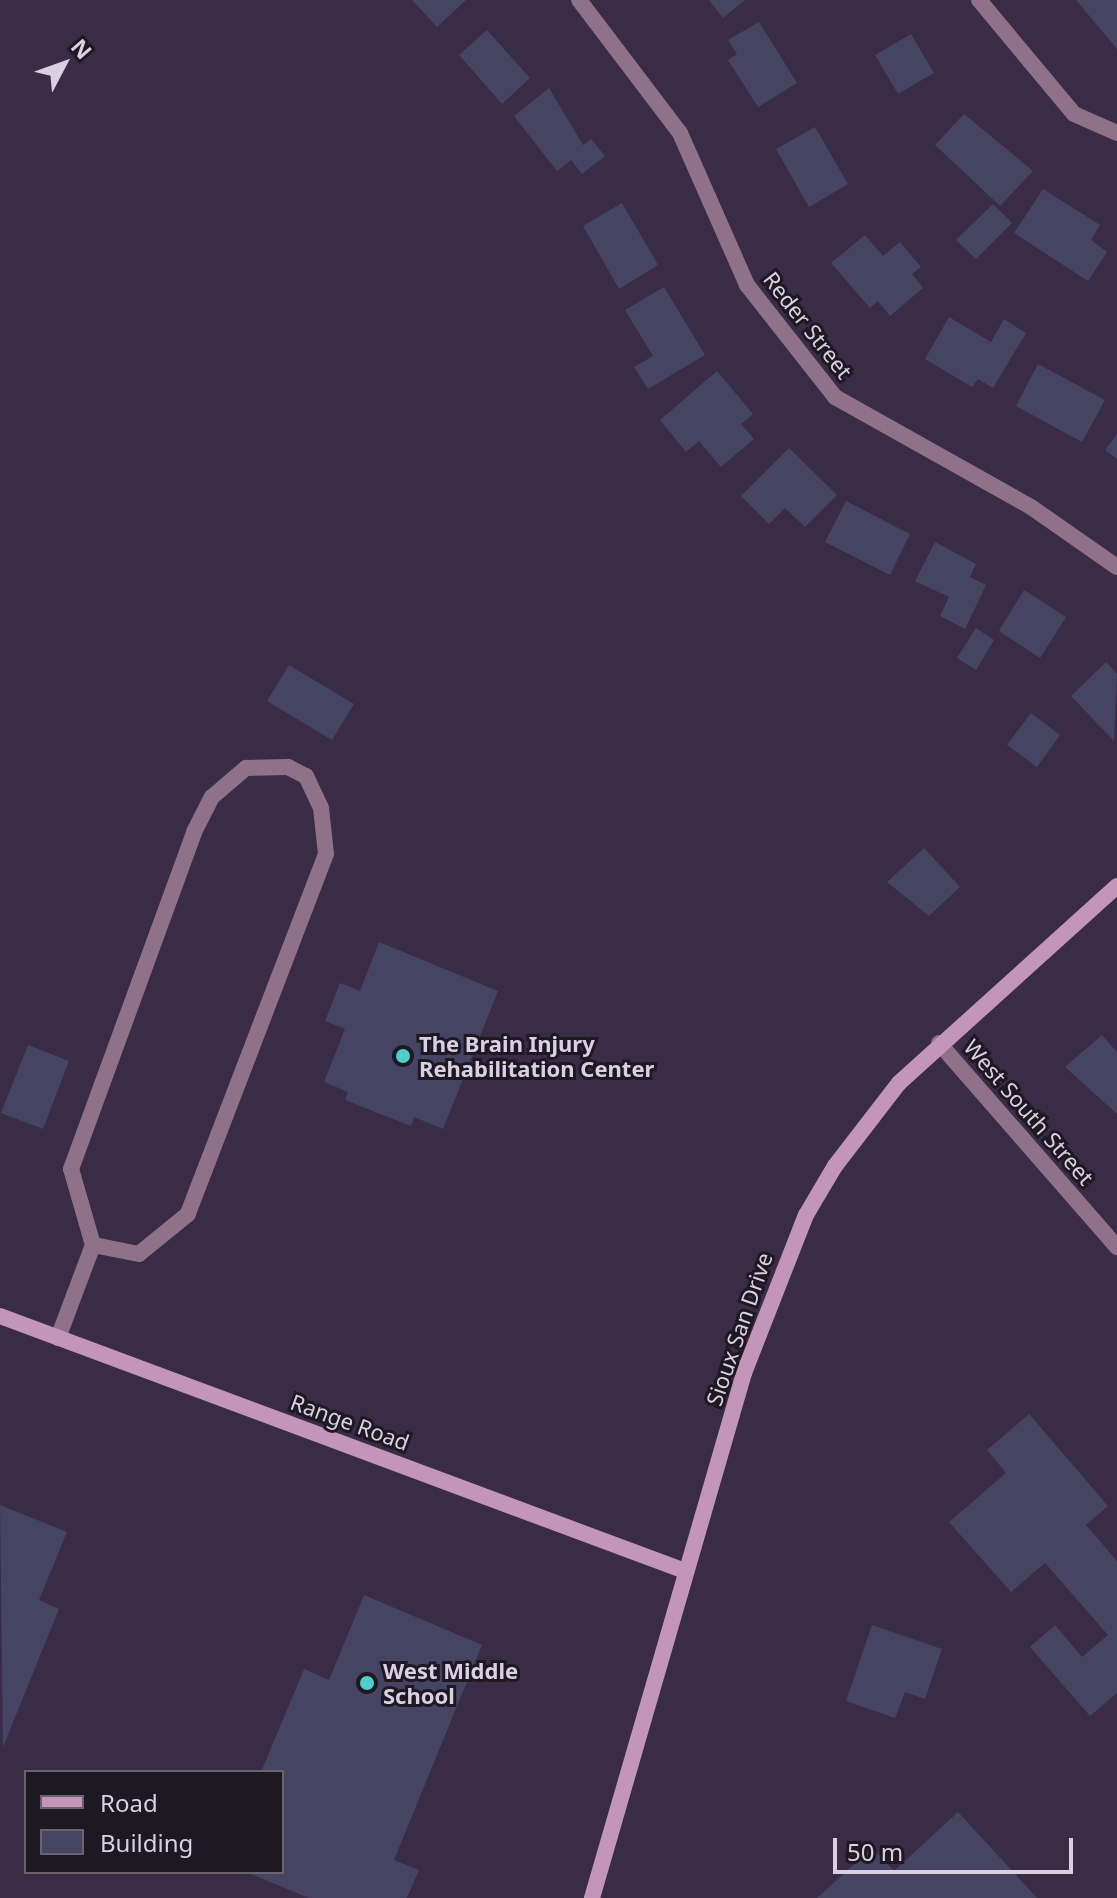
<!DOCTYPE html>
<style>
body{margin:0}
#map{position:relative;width:1117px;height:1898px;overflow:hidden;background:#3a2c46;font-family:"Noto Sans",sans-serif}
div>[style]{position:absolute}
.building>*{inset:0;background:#464463}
.lane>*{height:16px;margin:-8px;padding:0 8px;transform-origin:8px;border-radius:8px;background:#8f728a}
.street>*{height:16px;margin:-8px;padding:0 8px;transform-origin:8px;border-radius:8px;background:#8f728a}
.secondary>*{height:16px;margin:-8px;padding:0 8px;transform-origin:8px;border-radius:8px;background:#c395bb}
.dots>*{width:22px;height:22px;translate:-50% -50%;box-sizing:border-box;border:4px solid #1e1823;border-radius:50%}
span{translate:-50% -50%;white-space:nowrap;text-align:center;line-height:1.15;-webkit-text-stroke:6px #1e1823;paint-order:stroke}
.street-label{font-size:22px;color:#d9d1e1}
.poi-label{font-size:22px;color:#d9d1e1;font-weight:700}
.left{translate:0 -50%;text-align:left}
.legend{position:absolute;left:24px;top:1770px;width:260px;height:104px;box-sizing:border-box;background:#1e1823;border:2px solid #69626f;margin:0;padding:10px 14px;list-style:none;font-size:24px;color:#d9d1e1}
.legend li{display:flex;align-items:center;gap:16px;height:40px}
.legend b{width:40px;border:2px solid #69626f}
.north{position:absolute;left:24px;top:24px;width:80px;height:80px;-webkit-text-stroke:6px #1e1823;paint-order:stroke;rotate:49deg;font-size:22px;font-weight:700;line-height:32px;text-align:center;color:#d9d1e1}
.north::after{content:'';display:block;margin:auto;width:28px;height:36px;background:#d9d1e1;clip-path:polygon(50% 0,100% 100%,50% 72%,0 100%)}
.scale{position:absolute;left:833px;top:1838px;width:240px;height:36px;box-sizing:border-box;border:4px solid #d9d1e1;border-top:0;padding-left:10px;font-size:24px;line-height:28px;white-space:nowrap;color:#d9d1e1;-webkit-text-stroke:6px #1e1823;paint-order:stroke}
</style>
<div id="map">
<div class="building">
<div style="clip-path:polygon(412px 0,466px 0,437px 27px)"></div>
<div style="clip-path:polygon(709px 0,745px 0,723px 18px)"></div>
<div style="clip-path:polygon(1076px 0,1117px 0,1117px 49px)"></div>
<div style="clip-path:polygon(759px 22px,797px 83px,758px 107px,728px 60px,737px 54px,728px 40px)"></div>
<div style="clip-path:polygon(487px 30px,530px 78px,502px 104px,459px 55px)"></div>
<div style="clip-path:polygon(911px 34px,934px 73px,898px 94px,875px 55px)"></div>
<div style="clip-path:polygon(549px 88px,583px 145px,591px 139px,605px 156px,582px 174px,571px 160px,557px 171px,514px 116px)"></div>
<div style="clip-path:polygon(964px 114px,1033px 171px,1000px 206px,935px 145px)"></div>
<div style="clip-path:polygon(815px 127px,848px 184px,809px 207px,776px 149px)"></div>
<div style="clip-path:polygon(1043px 189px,1100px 225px,1091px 240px,1107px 252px,1088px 281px,1014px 233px)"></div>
<div style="clip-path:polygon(622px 203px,658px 265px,619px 289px,583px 226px)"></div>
<div style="clip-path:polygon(993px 204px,1012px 223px,976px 259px,956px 240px)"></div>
<div style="clip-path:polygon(865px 235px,883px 256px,900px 242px,921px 267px,912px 274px,923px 288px,890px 316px,878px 301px,870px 308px,831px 263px)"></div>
<div style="clip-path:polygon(664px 287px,705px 355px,648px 389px,634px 367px,653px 356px,625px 310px)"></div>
<div style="clip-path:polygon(949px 317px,991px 342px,1004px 319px,1026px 333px,993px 388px,978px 379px,972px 387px,925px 359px)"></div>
<div style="clip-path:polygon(1038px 364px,1105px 400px,1082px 442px,1016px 406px)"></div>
<div style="clip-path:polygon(717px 371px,753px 414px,741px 424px,754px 439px,721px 467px,699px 441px,686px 452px,660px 420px)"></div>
<div style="clip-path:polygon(1117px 434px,1117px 459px,1105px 450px)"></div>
<div style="clip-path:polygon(789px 448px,837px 495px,805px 527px,785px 508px,769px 524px,741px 496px)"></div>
<div style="clip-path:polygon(846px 501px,910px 534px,890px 575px,825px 542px)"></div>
<div style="clip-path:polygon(935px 542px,976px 564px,970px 577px,986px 585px,965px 629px,940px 616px,949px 597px,915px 581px)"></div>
<div style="clip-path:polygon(1024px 590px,1066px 617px,1040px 658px,999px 631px)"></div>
<div style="clip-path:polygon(976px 628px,994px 640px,976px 670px,957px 658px)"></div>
<div style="clip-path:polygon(1106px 662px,1117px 674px,1114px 741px,1071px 696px)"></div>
<div style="clip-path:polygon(289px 665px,354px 704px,332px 740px,267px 701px)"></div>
<div style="clip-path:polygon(1031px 713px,1060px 735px,1037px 767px,1007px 745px)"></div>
<div style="clip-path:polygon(924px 848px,960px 887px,929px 916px,887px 882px)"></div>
<div style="clip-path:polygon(379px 942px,498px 991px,443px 1129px,414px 1117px,411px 1126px,345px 1100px,348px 1092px,324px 1082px,345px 1029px,325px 1021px,340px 983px,360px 991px)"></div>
<div style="clip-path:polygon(1102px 1035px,1117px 1052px,1117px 1114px,1065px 1067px)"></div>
<div style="clip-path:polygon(28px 1045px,69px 1061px,43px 1129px,1px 1113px)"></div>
<div style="clip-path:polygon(1029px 1414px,1108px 1506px,1086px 1525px,1117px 1561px,1117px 1693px,1090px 1716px,1030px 1647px,1055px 1625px,1082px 1657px,1108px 1635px,1045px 1563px,1011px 1592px,949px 1522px,1006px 1473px,987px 1450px)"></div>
<div style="clip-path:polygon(0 1505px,67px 1532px,39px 1600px,59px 1609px,3px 1747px)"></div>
<div style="clip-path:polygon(364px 1595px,482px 1645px,394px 1860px,419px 1870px,407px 1898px,309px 1898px,246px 1872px,282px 1872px,282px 1772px,261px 1772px,304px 1669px,329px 1680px)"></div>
<div style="clip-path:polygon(872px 1625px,942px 1649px,925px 1699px,905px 1692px,895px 1718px,846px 1701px)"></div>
<div style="clip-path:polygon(958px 1812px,1037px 1898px,817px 1898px,872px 1848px,894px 1871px)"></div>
</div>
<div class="lane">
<div style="left:58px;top:1338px;width:99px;rotate:-69.4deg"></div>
<div style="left:93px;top:1245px;width:79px;rotate:-106.1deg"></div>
<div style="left:71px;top:1169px;width:359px;rotate:-69.9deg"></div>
<div style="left:194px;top:832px;width:39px;rotate:-63deg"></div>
<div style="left:212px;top:797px;width:45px;rotate:-40.5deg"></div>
<div style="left:246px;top:768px;width:42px;rotate:-1.4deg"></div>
<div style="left:288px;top:767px;width:20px;rotate:27deg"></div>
<div style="left:306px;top:776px;width:35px;rotate:65deg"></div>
<div style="left:321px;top:808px;width:46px;rotate:83.8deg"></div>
<div style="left:326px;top:854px;width:386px;rotate:111deg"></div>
<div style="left:188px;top:1214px;width:63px;rotate:140.8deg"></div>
<div style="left:139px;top:1254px;width:47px;rotate:-168.9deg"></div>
</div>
<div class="street">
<div style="left:579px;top:0;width:167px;rotate:52.8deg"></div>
<div style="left:680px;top:133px;width:166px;rotate:66.2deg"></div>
<div style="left:747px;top:285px;width:142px;rotate:51.8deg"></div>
<div style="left:835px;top:397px;width:225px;rotate:29.3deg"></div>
<div style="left:1031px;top:507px;width:105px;rotate:34.9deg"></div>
<div style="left:979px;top:0;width:148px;rotate:50.2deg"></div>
<div style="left:1074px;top:114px;width:47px;rotate:23.8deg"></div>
<div style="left:939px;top:1043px;width:271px;rotate:48.9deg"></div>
</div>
<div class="secondary">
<div style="left:0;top:1316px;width:731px;rotate:20.42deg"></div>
<div style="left:592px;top:1898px;width:547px;rotate:-73.85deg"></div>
<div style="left:744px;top:1373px;width:170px;rotate:-68.6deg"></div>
<div style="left:806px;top:1215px;width:57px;rotate:-59.4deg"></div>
<div style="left:835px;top:1166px;width:105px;rotate:-52.4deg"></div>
<div style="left:899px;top:1083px;width:294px;rotate:-42.1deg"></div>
</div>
<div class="dots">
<div style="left:403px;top:1056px;background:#52cdcd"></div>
<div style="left:367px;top:1683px;background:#52cdcd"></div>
</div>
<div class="street-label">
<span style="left:808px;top:325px;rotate:52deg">Reder Street</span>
<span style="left:1029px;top:1112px;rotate:49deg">West South Street</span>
<span style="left:739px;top:1329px;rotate:-71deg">Sioux San Drive</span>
<span style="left:350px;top:1422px;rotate:20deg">Range Road</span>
</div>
<div class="poi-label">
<span class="left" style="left:419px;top:1056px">The Brain Injury<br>Rehabilitation Center</span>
<span class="left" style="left:383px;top:1683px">West Middle<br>School</span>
</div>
<ul class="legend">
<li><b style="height:10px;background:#c395bb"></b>Road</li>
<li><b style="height:22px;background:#464463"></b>Building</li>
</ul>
<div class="north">N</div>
<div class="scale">50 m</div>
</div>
